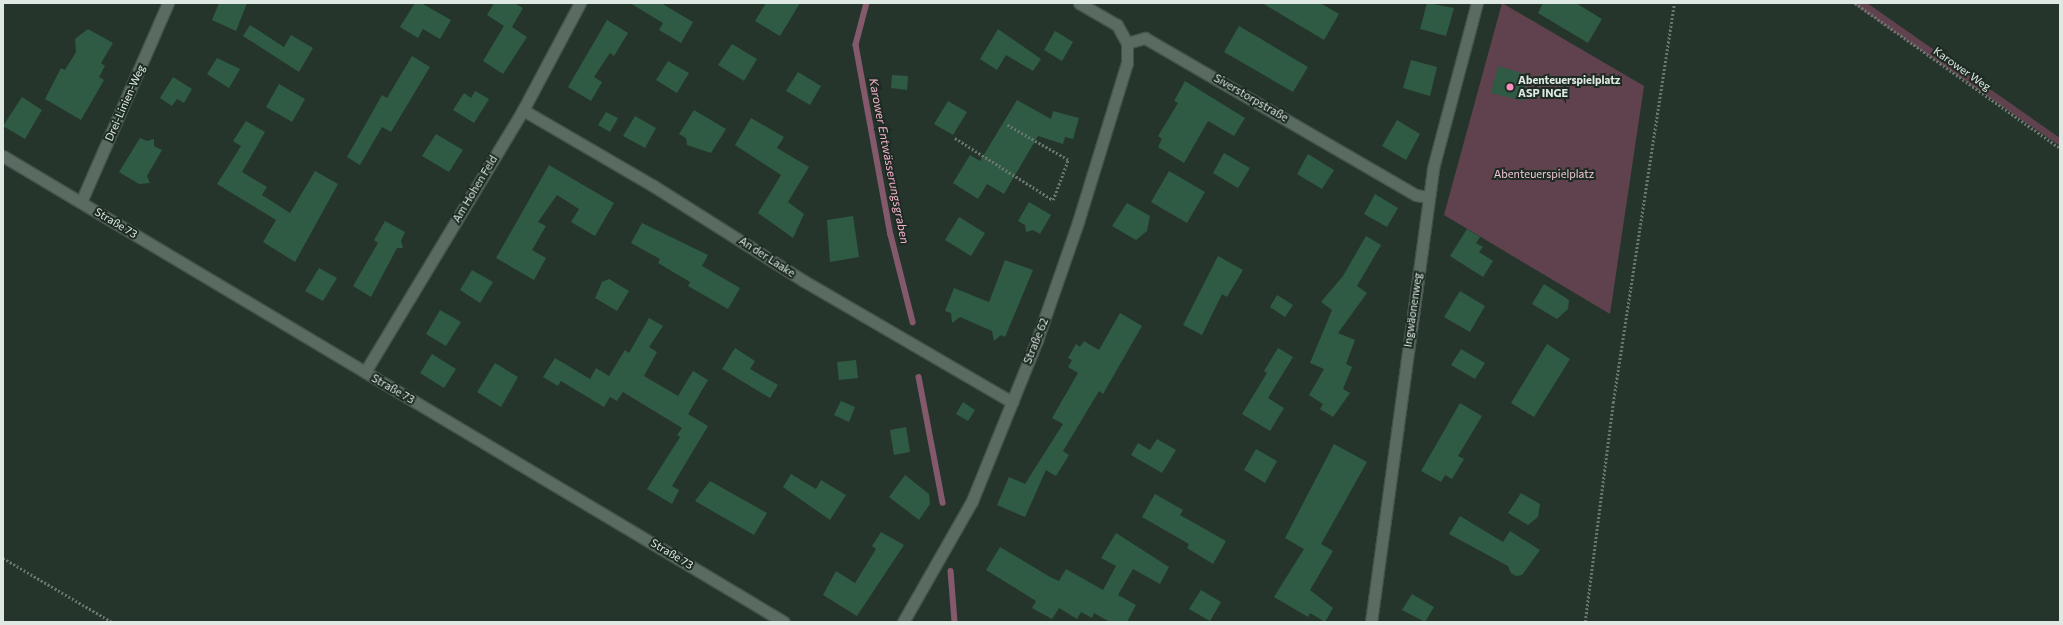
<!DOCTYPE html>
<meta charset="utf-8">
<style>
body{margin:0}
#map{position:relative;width:2063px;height:625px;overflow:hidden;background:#26352c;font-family:Commissioner,sans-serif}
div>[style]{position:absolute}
.green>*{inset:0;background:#5f424e}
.stream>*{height:5.5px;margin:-2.75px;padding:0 2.75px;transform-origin:2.75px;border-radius:2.75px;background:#85596c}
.building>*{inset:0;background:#2f5a43}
.path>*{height:2.5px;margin-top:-1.25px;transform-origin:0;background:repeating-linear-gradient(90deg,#69766e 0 2px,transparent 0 4px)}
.roads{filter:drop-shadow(1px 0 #45524b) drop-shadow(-1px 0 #45524b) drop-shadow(0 1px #45524b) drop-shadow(0 -1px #45524b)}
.minor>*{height:11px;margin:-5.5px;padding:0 5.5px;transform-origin:5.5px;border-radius:5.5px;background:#5a6b61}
.dots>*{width:11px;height:11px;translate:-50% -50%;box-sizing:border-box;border:2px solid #1d2b23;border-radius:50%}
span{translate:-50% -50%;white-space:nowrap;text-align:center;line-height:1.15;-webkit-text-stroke:4px #1d2b23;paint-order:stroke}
.street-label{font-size:11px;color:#dfe9e3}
.poi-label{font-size:11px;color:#dfe9e3;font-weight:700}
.left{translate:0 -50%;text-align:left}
.park-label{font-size:11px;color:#f6c9db}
.water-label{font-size:12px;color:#f8b0ce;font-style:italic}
.frame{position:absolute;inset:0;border:4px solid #dfe9e3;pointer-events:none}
</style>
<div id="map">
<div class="green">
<div style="clip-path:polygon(1502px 3px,1644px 86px,1610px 314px,1444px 215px)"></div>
<div style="clip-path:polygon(1852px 3px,1867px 3px,2060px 138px,2060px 146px)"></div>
</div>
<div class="stream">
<div style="left:867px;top:3px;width:43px;rotate:104.7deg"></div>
<div style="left:856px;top:45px;width:193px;rotate:79.6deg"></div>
<div style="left:891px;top:235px;width:90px;rotate:75.8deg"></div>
<div style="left:919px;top:377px;width:128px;rotate:79.2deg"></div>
<div style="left:951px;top:571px;width:51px;rotate:85.5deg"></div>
</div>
<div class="building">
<div style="clip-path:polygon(219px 3px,247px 3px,236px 31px,212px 20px)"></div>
<div style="clip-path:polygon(415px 3px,421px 3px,451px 20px,440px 39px,423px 29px,418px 38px,400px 27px)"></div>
<div style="clip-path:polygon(494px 3px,514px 3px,523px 8px,512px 27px,527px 37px,503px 74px,483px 61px,504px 26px,487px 15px)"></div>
<div style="clip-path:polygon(630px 3px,661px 3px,693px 22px,681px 43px,659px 30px,663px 23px)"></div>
<div style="clip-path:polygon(766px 3px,800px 3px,780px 36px,755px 21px)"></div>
<div style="clip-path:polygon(1262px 3px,1320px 3px,1339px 14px,1324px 40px)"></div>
<div style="clip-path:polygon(1427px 3px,1454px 8px,1446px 36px,1420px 29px)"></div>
<div style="clip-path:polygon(1543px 3px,1576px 3px,1602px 19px,1588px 43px,1538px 13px)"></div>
<div style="clip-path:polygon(607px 20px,628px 33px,614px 56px,610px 53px,594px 77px,602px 82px,591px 101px,568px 87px)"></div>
<div style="clip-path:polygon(250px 25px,284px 47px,291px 35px,313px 48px,299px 72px,243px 36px)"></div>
<div style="clip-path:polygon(1239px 26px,1308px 67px,1293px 92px,1224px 52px)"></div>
<div style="clip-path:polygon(88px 29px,113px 43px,101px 63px,105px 66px,99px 77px,104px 80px,81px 120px,45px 99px,61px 68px,65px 70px,76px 52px,75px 39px)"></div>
<div style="clip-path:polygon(998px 29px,1041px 59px,1033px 71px,1006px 55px,997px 70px,980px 59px)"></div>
<div style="clip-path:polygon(1055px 31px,1073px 42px,1062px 61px,1044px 50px)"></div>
<div style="clip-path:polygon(732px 44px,757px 59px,744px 81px,718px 65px)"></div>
<div style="clip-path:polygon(412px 56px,430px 67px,391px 132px,382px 127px,360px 165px,347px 157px,382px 95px,387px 98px)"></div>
<div style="clip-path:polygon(217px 58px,240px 69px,229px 88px,207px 74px)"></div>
<div style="clip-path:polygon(1411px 60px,1437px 67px,1430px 96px,1403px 88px)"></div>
<div style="clip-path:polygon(668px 61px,689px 73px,677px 93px,656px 80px)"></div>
<div style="clip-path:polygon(1498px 66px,1528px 75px,1524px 101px,1491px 93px)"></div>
<div style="clip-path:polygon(798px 72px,821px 86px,810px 105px,786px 91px)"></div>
<div style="clip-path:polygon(892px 75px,908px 76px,907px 90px,891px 88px)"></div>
<div style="clip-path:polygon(173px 77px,192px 89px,184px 103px,177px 99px,172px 106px,160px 98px)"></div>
<div style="clip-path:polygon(1185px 81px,1245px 118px,1234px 136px,1208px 121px,1184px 163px,1158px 147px,1162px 139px,1158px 136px,1178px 103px,1174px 101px)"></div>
<div style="clip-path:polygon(279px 84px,305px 99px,292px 122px,266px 107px)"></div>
<div style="clip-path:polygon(475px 91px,489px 99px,474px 123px,453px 110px,464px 93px,471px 98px)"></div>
<div style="clip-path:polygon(22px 97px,42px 110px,25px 139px,3px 126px)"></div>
<div style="clip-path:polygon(1017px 100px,1051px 119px,1053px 111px,1079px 118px,1073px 139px,1065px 137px,1063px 144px,1038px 136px,1004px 194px,987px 184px,978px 199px,953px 183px,970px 155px,980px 161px)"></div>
<div style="clip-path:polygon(948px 101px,967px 112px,953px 135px,934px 124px)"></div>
<div style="clip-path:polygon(694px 110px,726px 129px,711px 153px,687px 145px,686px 138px,679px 134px)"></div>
<div style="clip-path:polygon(606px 112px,618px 118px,610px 132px,598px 125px)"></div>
<div style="clip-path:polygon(635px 116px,656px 128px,645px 148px,623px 136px)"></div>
<div style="clip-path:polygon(751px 118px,784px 137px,777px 148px,809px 167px,788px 202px,804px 214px,793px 238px,758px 213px,781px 175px,735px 145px)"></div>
<div style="clip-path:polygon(1397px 120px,1420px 134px,1406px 160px,1382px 146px)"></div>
<div style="clip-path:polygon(246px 121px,265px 132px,242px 172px,267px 187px,262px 195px,290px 213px,315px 171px,338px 184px,295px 262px,263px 242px,276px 220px,217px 184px,241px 146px,233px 141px)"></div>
<div style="clip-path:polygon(436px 134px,463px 150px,449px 172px,422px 156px)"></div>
<div style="clip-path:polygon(140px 138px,147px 141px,154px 139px,154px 146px,162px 150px,147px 176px,150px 183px,139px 184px,119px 172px)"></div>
<div style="clip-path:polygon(1224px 153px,1250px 168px,1238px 188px,1213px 173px)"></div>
<div style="clip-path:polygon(1308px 154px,1334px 170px,1322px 189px,1297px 174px)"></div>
<div style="clip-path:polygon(549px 165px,614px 203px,595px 236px,571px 222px,579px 209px,557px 195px,538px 222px,546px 226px,532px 250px,546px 258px,534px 280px,496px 258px)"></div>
<div style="clip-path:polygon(1169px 171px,1205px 192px,1187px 223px,1151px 202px)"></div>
<div style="clip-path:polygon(1375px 194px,1398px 208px,1387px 227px,1364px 214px)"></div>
<div style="clip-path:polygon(1029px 202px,1051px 215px,1040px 234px,1033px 230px,1026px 232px,1025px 225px,1018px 221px)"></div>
<div style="clip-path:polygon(1127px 203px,1150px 216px,1147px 231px,1136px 240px,1112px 226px)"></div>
<div style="clip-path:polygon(853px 216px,859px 257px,830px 262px,827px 220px)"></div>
<div style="clip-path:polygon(959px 217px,985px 233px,971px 256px,945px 240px)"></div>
<div style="clip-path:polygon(385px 221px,405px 232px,401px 241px,403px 248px,397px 248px,371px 297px,353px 286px,378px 243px,374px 240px)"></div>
<div style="clip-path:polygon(642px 223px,708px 255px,702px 266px,740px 288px,728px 309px,688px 286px,690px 282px,658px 263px,660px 259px,631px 243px)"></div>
<div style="clip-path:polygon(1467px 229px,1480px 237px,1476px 243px,1483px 247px,1479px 252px,1493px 261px,1483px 277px,1450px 256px)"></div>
<div style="clip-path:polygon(1366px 236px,1381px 245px,1357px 286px,1367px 293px,1338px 333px,1355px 340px,1346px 364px,1352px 367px,1343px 389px,1350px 393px,1333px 417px,1320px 409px,1323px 404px,1309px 395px,1324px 369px,1310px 363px,1332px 310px,1321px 302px,1343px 276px)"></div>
<div style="clip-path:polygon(1218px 256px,1243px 270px,1227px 297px,1222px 294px,1202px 335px,1183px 325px)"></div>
<div style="clip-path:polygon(1005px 260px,1033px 270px,1005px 337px,1001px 335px,994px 341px,992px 331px,960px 317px,952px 323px,951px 313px,945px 311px,954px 288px,989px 302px)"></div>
<div style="clip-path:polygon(319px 268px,337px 278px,323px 301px,305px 291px)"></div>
<div style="clip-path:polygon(472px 270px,493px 282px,480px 303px,460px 290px)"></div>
<div style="clip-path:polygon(609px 279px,629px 291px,617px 311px,595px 298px,602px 282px)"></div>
<div style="clip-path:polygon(1544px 284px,1569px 300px,1568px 309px,1557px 319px,1532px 304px)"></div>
<div style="clip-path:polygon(1460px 291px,1485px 306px,1470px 332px,1444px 317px)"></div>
<div style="clip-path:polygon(1277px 295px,1293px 305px,1285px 317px,1270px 307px)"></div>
<div style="clip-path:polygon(440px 310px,461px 322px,446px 346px,426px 334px)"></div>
<div style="clip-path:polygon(1120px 313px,1142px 326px,1103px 394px,1099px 391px,1063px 451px,1069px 455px,1056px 476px,1046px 470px,1025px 517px,997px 505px,1009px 477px,1025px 484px,1063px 424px,1052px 418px,1078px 373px,1068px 367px,1072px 360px,1068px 358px,1076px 344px,1080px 347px,1084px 341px,1099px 350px)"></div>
<div style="clip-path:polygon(649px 318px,663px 326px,649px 347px,657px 352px,644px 376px,678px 396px,693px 371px,708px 380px,688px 414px,708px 426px,672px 486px,679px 490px,672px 504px,647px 489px,680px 437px,677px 435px,682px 428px,623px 392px,617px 401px,610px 397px,604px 407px,561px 381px,558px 386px,543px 377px,555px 358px,590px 379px,596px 368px,609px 376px,625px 350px,629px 353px)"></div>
<div style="clip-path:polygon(1547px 344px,1570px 359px,1534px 417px,1511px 403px)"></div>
<div style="clip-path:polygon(735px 348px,755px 361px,750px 369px,778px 385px,770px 398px,722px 369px)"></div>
<div style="clip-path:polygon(1278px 348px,1293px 357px,1268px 398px,1284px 408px,1270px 431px,1242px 414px,1267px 373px,1264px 371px)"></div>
<div style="clip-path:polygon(1461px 349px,1485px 363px,1475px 379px,1451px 365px)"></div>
<div style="clip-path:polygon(432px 354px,456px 369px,444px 388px,420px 373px)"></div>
<div style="clip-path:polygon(856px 360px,858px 378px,839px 380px,837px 362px)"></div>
<div style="clip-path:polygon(495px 363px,518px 377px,501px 407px,477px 392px)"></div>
<div style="clip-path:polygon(841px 401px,855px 407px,849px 422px,834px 415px)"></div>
<div style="clip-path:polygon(963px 402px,975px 410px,968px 421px,956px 414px)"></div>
<div style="clip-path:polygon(1460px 403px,1482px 416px,1458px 456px,1464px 459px,1452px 479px,1445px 475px,1441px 482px,1421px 471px)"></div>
<div style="clip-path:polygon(906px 427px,910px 452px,894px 455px,890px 430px)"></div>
<div style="clip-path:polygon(1157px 439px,1176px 450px,1162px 473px,1131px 455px,1138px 443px,1150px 450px)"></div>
<div style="clip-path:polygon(1334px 444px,1367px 462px,1321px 544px,1333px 551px,1310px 590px,1333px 608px,1325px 622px,1310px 613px,1308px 617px,1274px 597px,1304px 549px,1285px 538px)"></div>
<div style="clip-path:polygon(1256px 449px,1277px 461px,1265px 483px,1244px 470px)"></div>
<div style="clip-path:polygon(791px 474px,816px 489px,821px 480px,846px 495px,830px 520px,783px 487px)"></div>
<div style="clip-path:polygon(905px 475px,929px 494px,930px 504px,919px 520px,889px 497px)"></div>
<div style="clip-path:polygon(710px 481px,767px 513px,754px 535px,695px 501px)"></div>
<div style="clip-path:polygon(1521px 493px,1540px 504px,1538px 517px,1528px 525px,1508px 513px)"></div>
<div style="clip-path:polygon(1155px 494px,1183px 510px,1180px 515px,1226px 541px,1213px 564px,1187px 548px,1189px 544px,1142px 517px)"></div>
<div style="clip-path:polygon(1460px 516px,1503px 542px,1510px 531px,1540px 550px,1522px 575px,1516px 576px,1511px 573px,1508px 566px,1449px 534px)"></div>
<div style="clip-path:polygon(881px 532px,904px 545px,857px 616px,823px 595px,836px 571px,855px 583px,876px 549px,872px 546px)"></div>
<div style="clip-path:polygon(1116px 533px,1169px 567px,1160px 584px,1133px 569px,1118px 595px,1136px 605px,1127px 622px,1110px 622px,1094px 613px,1092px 618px,1081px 612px,1077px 619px,1059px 608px,1052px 619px,1032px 608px,1036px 601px,986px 570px,1000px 547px,1050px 577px,1059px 581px,1066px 569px,1103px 590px,1116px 566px,1101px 558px)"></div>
<div style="clip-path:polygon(1201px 590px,1221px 602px,1210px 621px,1189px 609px)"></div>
<div style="clip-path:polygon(1412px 594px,1434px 607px,1425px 622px,1402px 610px)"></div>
</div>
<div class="path">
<div style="left:1855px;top:3px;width:251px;rotate:35.3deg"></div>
<div style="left:955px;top:138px;width:116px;rotate:32.3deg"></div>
<div style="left:1053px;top:200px;width:43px;rotate:-69.4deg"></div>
<div style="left:1068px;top:160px;width:70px;rotate:-150.2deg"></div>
<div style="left:3px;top:558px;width:126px;rotate:30.4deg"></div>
<div style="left:1585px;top:622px;width:221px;rotate:-82.7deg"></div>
<div style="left:1613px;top:403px;width:405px;rotate:-81.3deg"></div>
</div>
<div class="roads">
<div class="minor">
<div style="left:1127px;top:43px;width:19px;rotate:-16deg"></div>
<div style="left:1145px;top:38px;width:313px;rotate:30.1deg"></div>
<div style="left:1416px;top:195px;width:12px;rotate:9deg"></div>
<div style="left:523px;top:110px;width:149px;rotate:30.2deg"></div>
<div style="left:652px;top:185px;width:180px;rotate:32.3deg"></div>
<div style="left:804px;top:281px;width:241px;rotate:30.2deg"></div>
<div style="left:3px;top:156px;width:909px;rotate:30.82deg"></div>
<div style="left:81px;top:202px;width:217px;rotate:-66.4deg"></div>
<div style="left:365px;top:372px;width:306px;rotate:-58.9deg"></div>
<div style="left:523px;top:110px;width:121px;rotate:-62deg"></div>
<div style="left:903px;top:622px;width:139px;rotate:-60.3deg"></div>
<div style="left:972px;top:501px;width:174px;rotate:-68deg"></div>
<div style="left:1037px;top:340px;width:125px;rotate:-70.8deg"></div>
<div style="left:1078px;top:222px;width:166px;rotate:-72.9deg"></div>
<div style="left:1127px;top:63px;width:20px;rotate:-90deg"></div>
<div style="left:1127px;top:43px;width:21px;rotate:-119deg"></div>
<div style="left:1117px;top:25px;width:44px;rotate:-149.9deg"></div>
<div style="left:1371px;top:622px;width:458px;rotate:-82.2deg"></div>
<div style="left:1433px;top:168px;width:171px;rotate:-75.1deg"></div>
</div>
</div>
<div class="dots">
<div style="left:1510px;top:87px;background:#fd8ec0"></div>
</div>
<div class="street-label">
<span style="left:1962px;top:69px;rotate:35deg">Karower Weg</span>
<span style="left:1251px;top:98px;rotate:30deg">Siverstorpstraße</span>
<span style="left:125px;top:103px;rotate:-66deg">Drei-Linien-Weg</span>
<span style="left:475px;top:189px;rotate:-59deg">Am Hohen Feld</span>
<span style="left:116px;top:223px;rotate:31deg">Straße 73</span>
<span style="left:767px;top:257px;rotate:33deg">An der Laake</span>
<span style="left:1413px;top:310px;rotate:-82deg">Ingwäonenweg</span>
<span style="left:1036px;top:341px;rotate:-68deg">Straße 62</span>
<span style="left:393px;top:389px;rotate:30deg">Straße 73</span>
<span style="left:672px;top:554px;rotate:31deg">Straße 73</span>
</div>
<div class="poi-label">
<span class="left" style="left:1518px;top:87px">Abenteuerspielplatz<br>ASP INGE</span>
</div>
<div class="park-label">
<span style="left:1544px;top:174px">Abenteuerspielplatz</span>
</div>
<div class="water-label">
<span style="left:889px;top:161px;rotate:79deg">Karower Entwässerungsgraben</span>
</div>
<div class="frame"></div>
</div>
